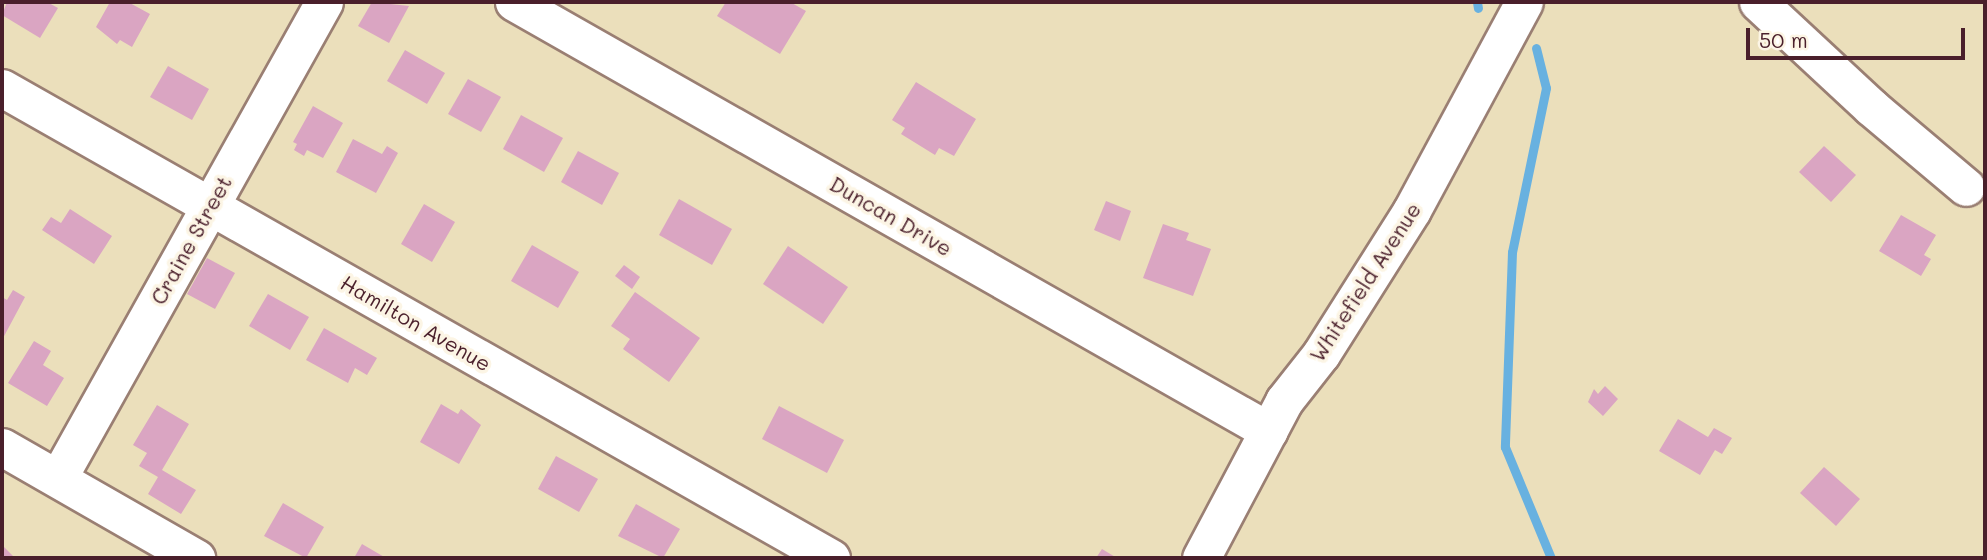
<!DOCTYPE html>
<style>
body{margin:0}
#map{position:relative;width:1987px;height:560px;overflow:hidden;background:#ebdfbb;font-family:Mali,sans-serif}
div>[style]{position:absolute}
.stream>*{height:9px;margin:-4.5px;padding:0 4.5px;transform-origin:4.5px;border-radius:4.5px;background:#68b1e0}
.building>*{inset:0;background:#daa5c2}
.roads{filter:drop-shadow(2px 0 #9a7f73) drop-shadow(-2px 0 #9a7f73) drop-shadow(0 2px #9a7f73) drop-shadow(0 -2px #9a7f73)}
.minor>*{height:37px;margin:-18.5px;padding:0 18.5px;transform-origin:18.5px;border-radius:18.5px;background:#fff}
span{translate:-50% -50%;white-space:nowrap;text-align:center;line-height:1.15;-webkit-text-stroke:7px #fcf5e5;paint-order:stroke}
.street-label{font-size:21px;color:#4a1f2b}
.frame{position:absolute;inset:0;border:4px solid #4a1f2b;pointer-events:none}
.scale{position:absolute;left:1746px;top:28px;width:219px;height:32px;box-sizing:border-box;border:4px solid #4a1f2b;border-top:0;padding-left:9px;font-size:21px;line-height:24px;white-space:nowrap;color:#4a1f2b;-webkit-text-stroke:5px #fcf5e5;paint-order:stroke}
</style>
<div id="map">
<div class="stream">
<div style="left:1477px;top:2px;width:6px;rotate:81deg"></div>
<div style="left:1536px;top:48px;width:41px;rotate:76deg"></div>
<div style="left:1546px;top:88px;width:167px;rotate:101.7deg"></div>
<div style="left:1512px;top:252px;width:195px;rotate:92.1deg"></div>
<div style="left:1505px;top:447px;width:120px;rotate:67.5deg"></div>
</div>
<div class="building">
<div style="clip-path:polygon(7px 2px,47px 2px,58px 8px,40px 38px,2px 15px)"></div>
<div style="clip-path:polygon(110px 2px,128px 2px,150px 14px,132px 47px,120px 40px,117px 44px,96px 27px)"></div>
<div style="clip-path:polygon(372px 2px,409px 6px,389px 43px,358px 26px)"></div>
<div style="clip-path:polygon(726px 2px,790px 2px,806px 11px,780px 54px,717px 16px)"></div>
<div style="clip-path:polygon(405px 50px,445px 73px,427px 104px,387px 81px)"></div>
<div style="clip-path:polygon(168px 66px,209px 89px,192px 120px,150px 97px)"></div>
<div style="clip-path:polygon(468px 79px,501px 97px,481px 132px,448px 114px)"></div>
<div style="clip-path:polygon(916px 82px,976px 119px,954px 156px,939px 148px,935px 155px,901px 134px,905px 128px,892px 120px)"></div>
<div style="clip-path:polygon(313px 106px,343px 123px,323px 158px,307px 150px,304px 156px,294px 150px,297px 144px,293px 142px)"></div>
<div style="clip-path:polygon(521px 115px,563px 138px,544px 172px,503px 149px)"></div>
<div style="clip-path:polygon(353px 139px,382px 154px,387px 146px,398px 153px,376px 193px,336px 172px)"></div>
<div style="clip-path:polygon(1824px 146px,1856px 175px,1831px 202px,1799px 172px)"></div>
<div style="clip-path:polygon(578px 151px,619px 173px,602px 205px,561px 182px)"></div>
<div style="clip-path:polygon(679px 199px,732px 229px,712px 265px,659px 235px)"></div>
<div style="clip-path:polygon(1106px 201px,1131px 211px,1120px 241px,1094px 230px)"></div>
<div style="clip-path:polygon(424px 204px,455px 222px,432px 262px,401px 244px)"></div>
<div style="clip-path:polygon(70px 209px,112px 236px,94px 264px,42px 230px,51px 217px,61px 223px)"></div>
<div style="clip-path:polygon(1901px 215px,1936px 235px,1924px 255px,1931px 259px,1921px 276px,1879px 251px)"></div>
<div style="clip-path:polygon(1163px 224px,1189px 233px,1186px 240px,1211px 249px,1193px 296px,1143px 278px)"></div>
<div style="clip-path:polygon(532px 245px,579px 272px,558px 308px,511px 281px)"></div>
<div style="clip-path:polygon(788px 246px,848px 287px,823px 324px,763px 284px)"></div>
<div style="clip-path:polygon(207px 258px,235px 273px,215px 309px,187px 294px)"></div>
<div style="clip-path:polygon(624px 265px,640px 277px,632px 289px,615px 276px)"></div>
<div style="clip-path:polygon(13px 290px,25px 297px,2px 340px,2px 297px,7px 300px)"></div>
<div style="clip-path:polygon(635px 292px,700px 338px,669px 382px,623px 349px,630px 339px,611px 326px)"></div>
<div style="clip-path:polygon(268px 294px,309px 317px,290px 350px,249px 326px)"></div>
<div style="clip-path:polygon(324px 328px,377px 358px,367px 375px,355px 368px,348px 383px,306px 360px)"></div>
<div style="clip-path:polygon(34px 341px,51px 351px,43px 365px,64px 378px,47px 406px,8px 383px)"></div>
<div style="clip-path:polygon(1605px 386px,1618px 399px,1603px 416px,1588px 402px,1594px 389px,1598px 394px)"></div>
<div style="clip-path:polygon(441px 404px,458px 414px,461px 409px,481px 425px,459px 464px,420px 442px)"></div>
<div style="clip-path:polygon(157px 405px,189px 424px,162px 470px,196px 490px,181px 514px,148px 494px,158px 477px,139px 466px,147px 453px,133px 445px)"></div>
<div style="clip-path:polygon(779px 406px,844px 440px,827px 473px,762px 439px)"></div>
<div style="clip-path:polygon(1678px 419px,1708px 437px,1714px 428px,1732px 438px,1722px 454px,1715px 450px,1700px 475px,1659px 451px)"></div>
<div style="clip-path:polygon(556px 456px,598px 479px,579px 512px,538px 489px)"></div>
<div style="clip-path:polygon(1824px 467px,1860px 499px,1836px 526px,1800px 493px)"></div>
<div style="clip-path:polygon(283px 503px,324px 527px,306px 558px,264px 536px)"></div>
<div style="clip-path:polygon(636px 504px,680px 529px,663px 558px,618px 536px)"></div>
<div style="clip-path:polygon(362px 544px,386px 558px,354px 558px)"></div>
<div style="clip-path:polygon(2px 545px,13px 556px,11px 558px,2px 558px)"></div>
<div style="clip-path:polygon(1102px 549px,1117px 558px,1096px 558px)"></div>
</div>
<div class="roads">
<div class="minor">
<div style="left:514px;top:2px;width:868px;rotate:29.61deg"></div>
<div style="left:1758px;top:2px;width:154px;rotate:42.9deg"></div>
<div style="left:1871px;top:107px;width:124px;rotate:40.1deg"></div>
<div style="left:2px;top:88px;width:953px;rotate:29.55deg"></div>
<div style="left:2px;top:447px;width:224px;rotate:29.8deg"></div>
<div style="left:58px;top:478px;width:545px;rotate:-60.8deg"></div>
<div style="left:1201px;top:558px;width:178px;rotate:-62.1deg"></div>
<div style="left:1284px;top:401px;width:60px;rotate:-51.8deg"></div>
<div style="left:1321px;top:354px;width:170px;rotate:-57.7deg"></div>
<div style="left:1412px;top:210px;width:236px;rotate:-61.7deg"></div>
</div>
</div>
<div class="street-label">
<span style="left:891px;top:216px;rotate:30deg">Duncan Drive</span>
<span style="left:191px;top:240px;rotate:-61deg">Craine Street</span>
<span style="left:1365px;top:282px;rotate:-57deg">Whitefield Avenue</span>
<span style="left:416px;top:323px;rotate:30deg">Hamilton Avenue</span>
</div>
<div class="frame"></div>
<div class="scale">50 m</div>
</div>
